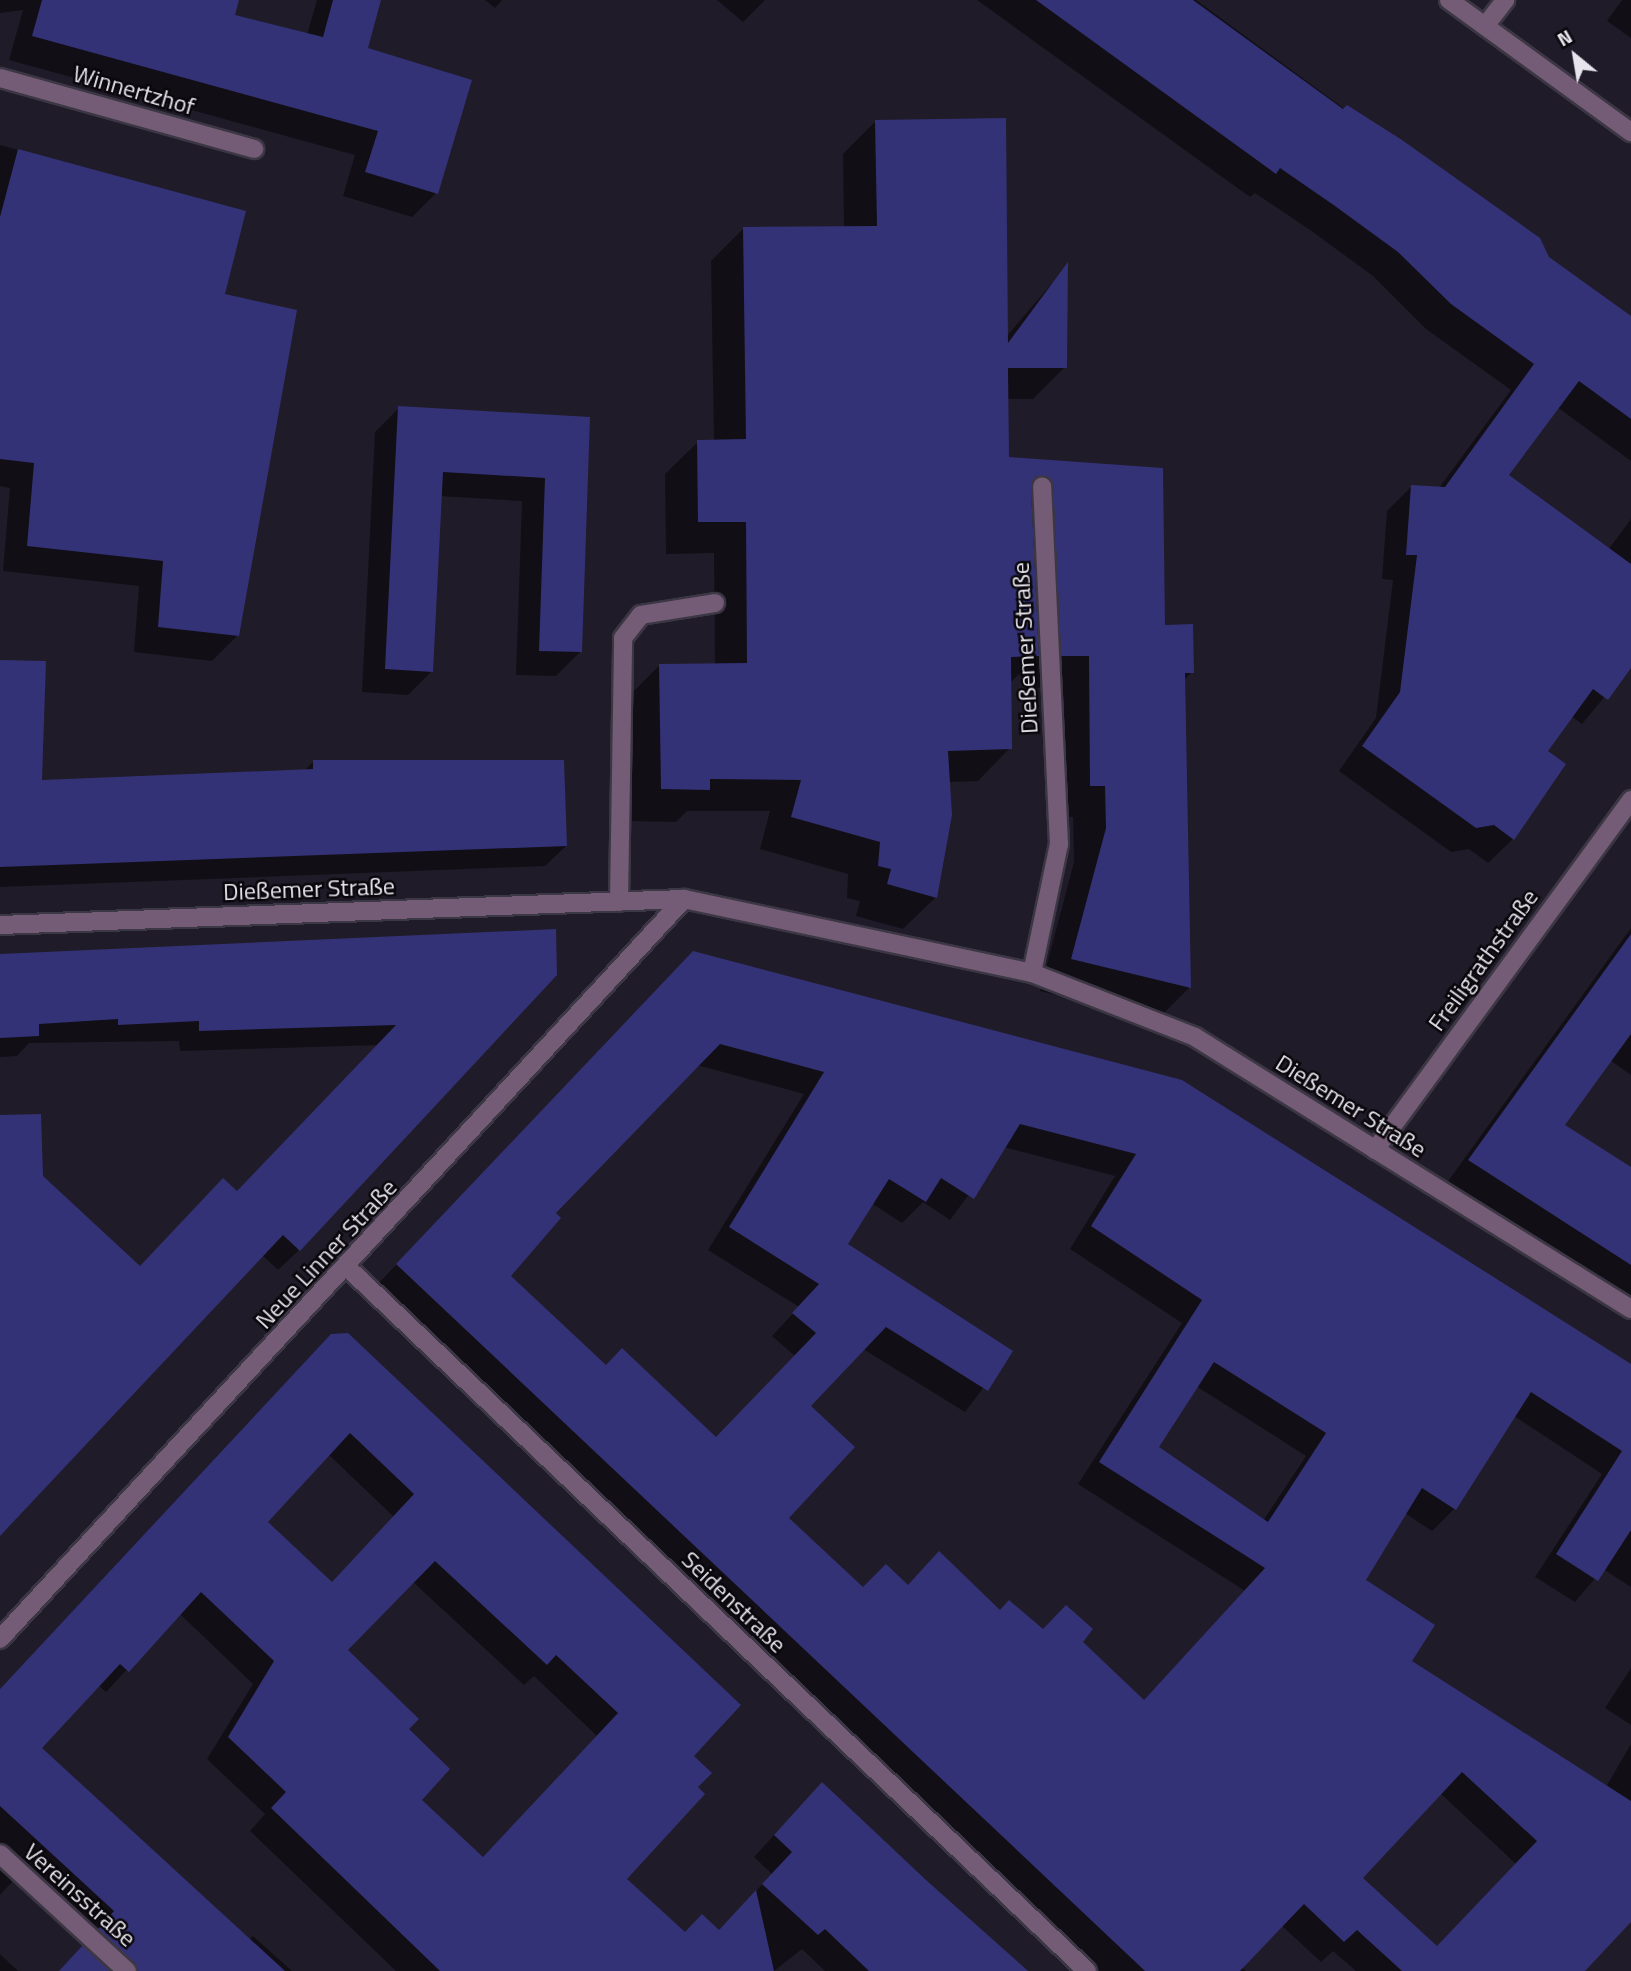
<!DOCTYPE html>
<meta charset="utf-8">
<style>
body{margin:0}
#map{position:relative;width:1631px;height:1971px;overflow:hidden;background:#201b28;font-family:"Titillium Web",sans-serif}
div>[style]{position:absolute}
.shadow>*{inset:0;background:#0007}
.building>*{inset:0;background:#333276}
.roads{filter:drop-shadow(2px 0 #3c3744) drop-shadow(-2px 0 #3c3744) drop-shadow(0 2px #3c3744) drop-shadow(0 -2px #3c3744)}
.minor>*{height:18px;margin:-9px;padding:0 9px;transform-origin:9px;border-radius:9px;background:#745c77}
span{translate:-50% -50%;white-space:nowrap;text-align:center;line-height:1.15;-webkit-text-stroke:5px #09070c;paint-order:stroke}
.street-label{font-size:24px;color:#e7e4ed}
.north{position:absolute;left:1540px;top:21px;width:70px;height:70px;-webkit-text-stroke:5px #09070c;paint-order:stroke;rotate:330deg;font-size:19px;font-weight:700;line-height:28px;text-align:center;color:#e7e4ed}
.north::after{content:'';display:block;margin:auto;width:24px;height:32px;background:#e7e4ed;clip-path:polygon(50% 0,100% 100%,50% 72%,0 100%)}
</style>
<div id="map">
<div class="shadow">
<div style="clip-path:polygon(0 0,176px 0,307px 35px,317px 0,379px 0,366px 49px,436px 193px,412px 217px,343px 196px,355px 155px,9px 60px,23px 10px,0 13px)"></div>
<div style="clip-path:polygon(485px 0,502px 0,495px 8px)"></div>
<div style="clip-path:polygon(717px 0,765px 0,743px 22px)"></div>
<div style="clip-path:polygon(977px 0,1196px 0,1631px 319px,1631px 461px,1557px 407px,1507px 475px,1608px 550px,1631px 519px,1631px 665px,1582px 724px,1571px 716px,1545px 752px,1513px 839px,1488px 863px,1469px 849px,1451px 852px,1339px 771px,1376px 718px,1393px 580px,1382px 579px,1387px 511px,1412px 486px,1439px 488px,1511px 390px,1426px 329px,1373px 276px,1310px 230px,1255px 193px,1250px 197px)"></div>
<div style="clip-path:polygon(1622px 0,1631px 0,1631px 38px,1607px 21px)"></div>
<div style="clip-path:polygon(875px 122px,1006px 337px,1067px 266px,1065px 367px,1033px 399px,1007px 399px,1007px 458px,1161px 469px,1163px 627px,1192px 672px,1183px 681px,1189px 988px,1157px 1020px,1040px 991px,1074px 862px,1073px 817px,1059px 817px,1057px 687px,1030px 688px,1029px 664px,1010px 683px,1010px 748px,978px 781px,948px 782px,936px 897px,903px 929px,856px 916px,860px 901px,847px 898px,848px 874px,760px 849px,770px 811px,687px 811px,676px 822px,629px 821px,627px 698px,659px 666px,715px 665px,714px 553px,666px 554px,665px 474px,698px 442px,714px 441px,711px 261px,743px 229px,844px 228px,843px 154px)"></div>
<div style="clip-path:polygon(0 145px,244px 212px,223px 295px,237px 636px,212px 661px,134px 652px,139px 586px,3px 571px,10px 488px,0 486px)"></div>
<div style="clip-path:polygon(399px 408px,589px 419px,580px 652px,556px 676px,516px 675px,522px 501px,440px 496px,432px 671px,408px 695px,362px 692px,375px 432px)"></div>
<div style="clip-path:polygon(0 662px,40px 782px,304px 771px,313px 762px,566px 846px,545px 866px,0 887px)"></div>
<div style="clip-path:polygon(1631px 928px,1631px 1075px,1610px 1060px,1563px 1125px,1631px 1169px,1631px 1302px,1446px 1184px)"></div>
<div style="clip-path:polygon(evenodd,694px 953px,1631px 1366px,1631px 1587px,1603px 1569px,1575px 1602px,1535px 1577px,1602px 1474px,1514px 1416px,1454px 1509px,1432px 1531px,1405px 1513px,1363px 1581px,1410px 1661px,1606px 1787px,1631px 1744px,1631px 1920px,1583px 1971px,1356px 1971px,1333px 1951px,1321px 1962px,1281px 1925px,1241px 1967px,1246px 1971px,1100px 1971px,375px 1287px,694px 953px,697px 1065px,804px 1094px,708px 1250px,799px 1307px,772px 1336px,795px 1356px,716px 1439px,605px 1367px,509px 1277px,554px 1213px,697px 1065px,694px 953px,1004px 1147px,1115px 1176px,1070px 1249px,1182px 1323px,1078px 1484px,1245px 1591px,1143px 1701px,1080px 1642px,907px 1586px,863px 1589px,787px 1518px,809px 1406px,863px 1349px,965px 1412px,1011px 1351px,845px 1245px,871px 1203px,902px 1223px,923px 1202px,950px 1220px,1004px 1147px,694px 953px,1196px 1386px,1306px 1456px,1263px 1521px,1156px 1447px,1196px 1386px,694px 953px,1440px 1793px,1516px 1864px,1437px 1948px,1361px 1878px,1440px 1793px)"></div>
<div style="clip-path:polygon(0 956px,556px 974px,299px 1250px,278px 1270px,262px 1255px,0 1534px,0 1117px,41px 1177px,139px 1268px,237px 1193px,379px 1045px,180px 1051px,179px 1041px,29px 1043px,17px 1056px,0 1057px)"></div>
<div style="clip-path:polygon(evenodd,309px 1358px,691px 1756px,624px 1879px,684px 1934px,718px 1931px,772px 1874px,754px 1857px,801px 1806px,1021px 1971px,825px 1971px,802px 1949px,774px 1971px,396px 1971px,250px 1831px,265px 1814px,207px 1759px,253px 1684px,179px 1613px,106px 1692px,98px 1685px,40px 1748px,249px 1940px,253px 1936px,292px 1971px,60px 1971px,94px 1933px,24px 1869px,0 1895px,0 1689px,309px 1358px,328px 1454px,394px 1517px,331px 1584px,266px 1522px,328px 1454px,309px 1358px,412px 1581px,524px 1685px,534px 1676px,597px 1736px,482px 1859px,420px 1800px,407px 1729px,345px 1650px,412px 1581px)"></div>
<div style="clip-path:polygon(1631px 1668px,1631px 1725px,1605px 1708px)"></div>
<div style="clip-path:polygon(0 1954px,18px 1971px,0 1971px)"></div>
</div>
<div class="building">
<div style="clip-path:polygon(42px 0,239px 0,235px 15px,323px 37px,333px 0,381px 0,368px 48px,472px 80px,438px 194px,365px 172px,378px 131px,32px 36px)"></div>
<div style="clip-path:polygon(1036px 0,1193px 0,1343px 109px,1347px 105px,1402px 140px,1540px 238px,1549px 257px,1631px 316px,1631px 419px,1579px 381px,1509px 475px,1631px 564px,1631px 668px,1608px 700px,1593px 689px,1548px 751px,1566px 764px,1514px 840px,1494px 825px,1476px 828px,1362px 746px,1400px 692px,1417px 555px,1406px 555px,1411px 485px,1445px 487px,1534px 364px,1451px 304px,1398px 252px,1335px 206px,1280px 168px,1276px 174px)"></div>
<div style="clip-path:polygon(1006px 118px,1008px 343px,1068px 262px,1067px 368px,1008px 368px,1009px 457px,1163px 468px,1165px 625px,1193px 624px,1194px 673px,1185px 673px,1191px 988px,1071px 959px,1106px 828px,1105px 786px,1090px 786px,1089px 656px,1061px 656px,1053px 485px,1047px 476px,1035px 477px,1031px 487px,1039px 656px,1011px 657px,1012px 749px,948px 751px,952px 815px,937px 898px,887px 884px,891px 869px,878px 866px,880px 842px,791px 817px,801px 780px,710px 779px,710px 790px,661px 789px,659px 664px,747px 663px,746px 522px,698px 522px,697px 440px,746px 439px,743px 227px,877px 226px,875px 120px)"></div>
<div style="clip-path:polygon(18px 149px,246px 211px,225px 294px,297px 310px,239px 636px,158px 627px,163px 561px,27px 546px,34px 463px,0 459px,0 217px)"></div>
<div style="clip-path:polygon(398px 406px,590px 417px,582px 652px,539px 651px,545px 478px,443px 472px,433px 672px,385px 669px)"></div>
<div style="clip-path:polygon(0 660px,46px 661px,42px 780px,313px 769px,313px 760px,564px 760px,567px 846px,0 867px)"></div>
<div style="clip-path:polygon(556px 929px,557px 975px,300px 1251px,283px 1235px,0 1536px,0 1115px,41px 1114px,43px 1176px,140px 1266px,223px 1178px,237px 1191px,396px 1025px,199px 1031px,199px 1021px,118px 1025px,118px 1019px,39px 1024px,39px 1036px,0 1038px,0 954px)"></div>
<div style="clip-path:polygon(1631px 934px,1631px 1034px,1565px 1125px,1631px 1167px,1631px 1265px,1468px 1160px)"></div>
<div style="clip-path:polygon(evenodd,693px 951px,1182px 1080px,1631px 1364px,1631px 1530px,1598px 1581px,1556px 1554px,1622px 1451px,1531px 1392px,1456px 1510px,1422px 1488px,1366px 1580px,1435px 1625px,1412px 1661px,1631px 1801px,1631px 1922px,1585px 1971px,1402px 1971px,1357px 1930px,1344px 1942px,1304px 1904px,1240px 1971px,1145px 1971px,396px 1264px,693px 951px,720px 1044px,824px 1072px,729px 1227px,819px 1284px,792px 1313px,816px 1333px,716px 1437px,622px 1348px,606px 1365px,511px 1276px,561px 1218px,556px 1213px,720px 1044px,693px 951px,1020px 1124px,1136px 1154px,1091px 1226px,1202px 1300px,1099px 1462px,1265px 1568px,1144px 1700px,1083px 1642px,1093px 1629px,1066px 1605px,1043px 1629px,1009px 1600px,1000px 1610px,939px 1551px,908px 1585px,886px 1564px,863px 1587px,789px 1518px,855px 1447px,811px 1406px,886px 1327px,988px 1391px,1013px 1351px,848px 1244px,889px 1179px,926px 1202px,941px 1178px,974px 1199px,1020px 1124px,693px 951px,1214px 1362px,1326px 1433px,1268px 1522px,1159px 1447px,1214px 1362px,693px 951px,1462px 1772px,1537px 1841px,1437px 1946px,1363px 1878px,1462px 1772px)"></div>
<div style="clip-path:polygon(evenodd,348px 1333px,741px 1705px,694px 1756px,712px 1773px,698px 1787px,705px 1794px,627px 1879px,685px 1932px,702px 1914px,719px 1930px,756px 1890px,774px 1971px,440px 1971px,271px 1808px,286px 1792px,228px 1737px,274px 1661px,201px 1592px,129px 1672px,120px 1664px,42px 1748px,285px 1971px,138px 1971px,98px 1929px,114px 1911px,0 1806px,0 1689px,331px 1334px,348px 1333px,350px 1433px,414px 1494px,332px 1582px,268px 1522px,350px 1433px,348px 1333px,435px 1561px,547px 1665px,556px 1655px,618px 1713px,483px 1857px,422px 1800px,450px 1769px,409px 1729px,419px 1719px,348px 1650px,435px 1561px)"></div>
<div style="clip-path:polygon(822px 1782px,926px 1880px,1028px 1971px,869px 1971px,825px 1929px,818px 1935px,762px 1884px,792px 1852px,774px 1835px)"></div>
<div style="clip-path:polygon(83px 1945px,110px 1971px,59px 1971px)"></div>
</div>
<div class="roads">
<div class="minor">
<div style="left:1449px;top:0;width:225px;rotate:36deg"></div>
<div style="left:1485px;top:26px;width:33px;rotate:-52deg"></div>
<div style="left:0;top:78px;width:264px;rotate:15.6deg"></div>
<div style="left:619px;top:902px;width:264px;rotate:-89.1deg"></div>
<div style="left:623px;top:638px;width:29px;rotate:-52deg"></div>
<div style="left:641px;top:615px;width:75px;rotate:-9.2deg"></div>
<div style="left:0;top:925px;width:684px;rotate:-2.18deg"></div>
<div style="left:684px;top:899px;width:356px;rotate:12deg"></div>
<div style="left:1032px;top:973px;width:175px;rotate:21.4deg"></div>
<div style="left:1195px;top:1037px;width:514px;rotate:31.96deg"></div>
<div style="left:1032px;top:973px;width:132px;rotate:-78.2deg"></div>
<div style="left:1059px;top:844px;width:358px;rotate:-92.7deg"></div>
<div style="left:1375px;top:1150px;width:434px;rotate:-53.8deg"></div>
<div style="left:348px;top:1268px;width:1020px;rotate:43.57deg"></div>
<div style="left:0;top:1639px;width:1008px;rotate:-47.25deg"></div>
<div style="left:0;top:1854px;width:173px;rotate:42.7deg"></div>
</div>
</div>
<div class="street-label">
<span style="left:134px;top:90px;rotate:16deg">Winnertzhof</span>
<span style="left:1025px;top:648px;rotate:-93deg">Dießemer Straße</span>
<span style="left:309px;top:889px;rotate:-2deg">Dießemer Straße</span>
<span style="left:1483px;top:960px;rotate:-54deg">Freiligrathstraße</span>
<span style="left:1351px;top:1106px;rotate:32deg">Dießemer Straße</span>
<span style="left:326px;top:1254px;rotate:-47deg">Neue Linner Straße</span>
<span style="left:734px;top:1602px;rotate:44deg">Seidenstraße</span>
<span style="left:80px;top:1895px;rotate:42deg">Vereinsstraße</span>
</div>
<div class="north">N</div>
</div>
